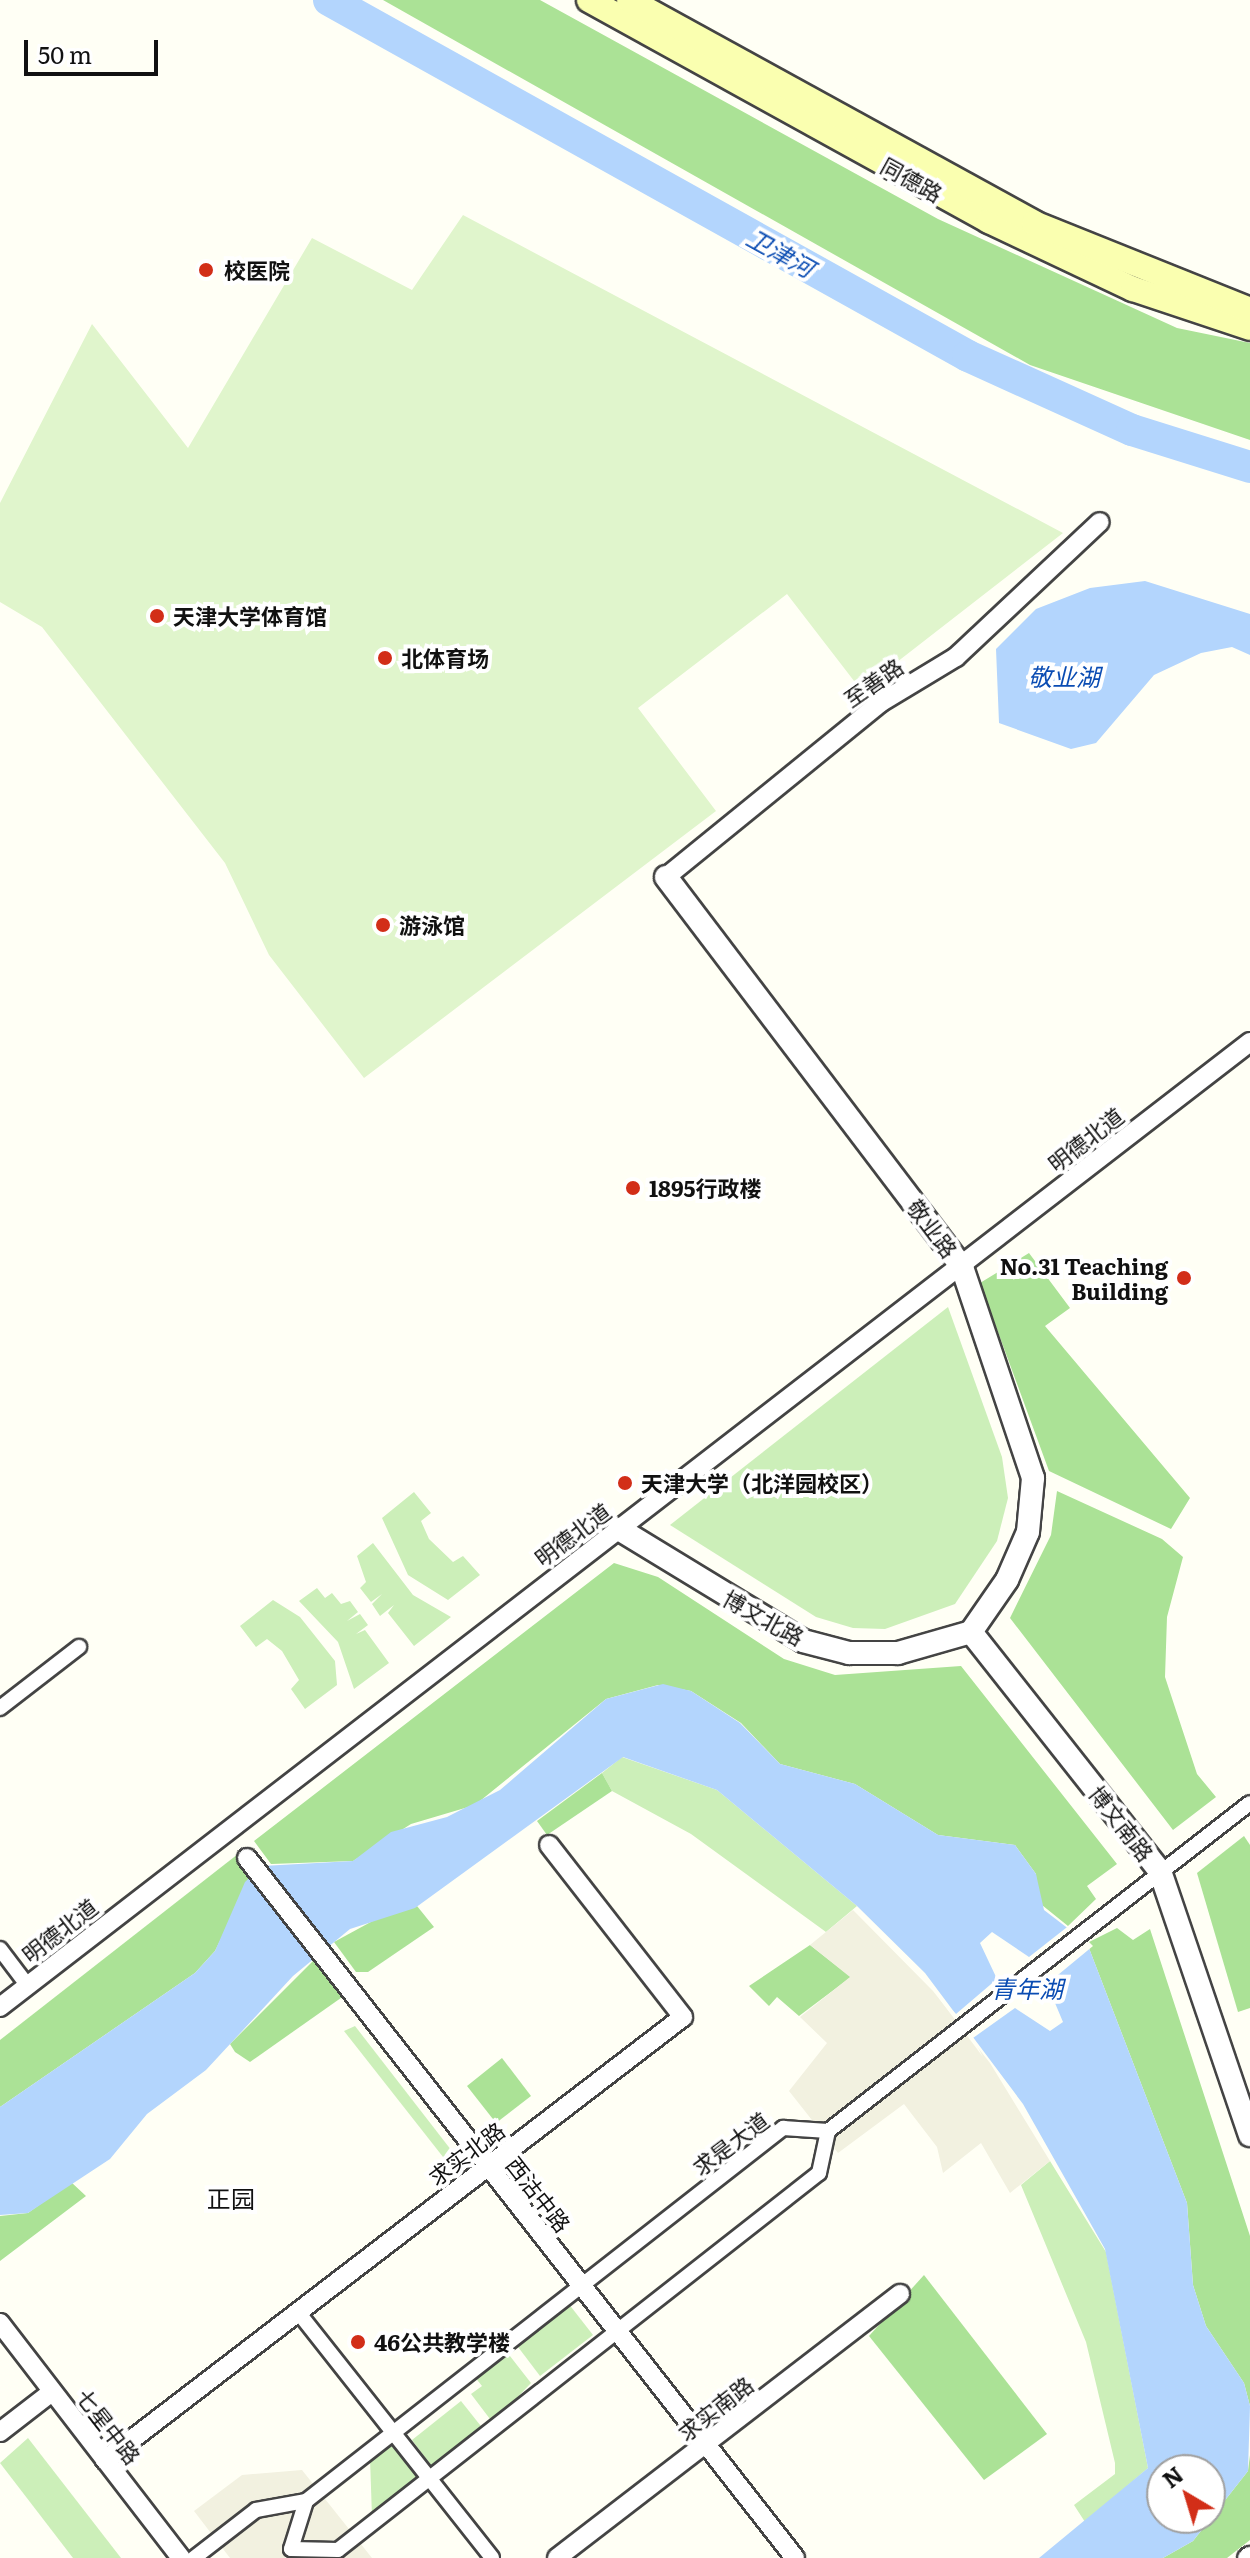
<!DOCTYPE html>
<meta charset="utf-8">
<style>
body{margin:0}
#map{position:relative;width:1250px;height:2558px;overflow:hidden;background:#fffff5;font-family:Literata,"Noto Sans SC",serif}
div>[style]{position:absolute}
.green>*{inset:0;background:#ccefb9}
.forest>*{inset:0;background:#abe296}
.pitch>*{inset:0;background:#e0f5cc}
.plaza>*{inset:0;background:#f2f1e0}
.water>*{inset:0;background:#b3d5fd}
.pier>*{inset:0;background:#fffff5}
.river>*{height:32px;margin:-16px;padding:0 16px;transform-origin:16px;border-radius:16px;background:#b3d5fd}
.roads{filter:drop-shadow(2px 0 #444) drop-shadow(-2px 0 #444) drop-shadow(0 2px #444) drop-shadow(0 -2px #444)}
.pedestrian>*{height:14px;margin:-7px;padding:0 7px;transform-origin:7px;border-radius:7px;background:#fff}
.minor>*{height:18px;margin:-9px;padding:0 9px;transform-origin:9px;border-radius:9px;background:#fff}
.tertiary>*{height:22px;margin:-11px;padding:0 11px;transform-origin:11px;border-radius:11px;background:#fff}
.secondary>*{height:24px;margin:-12px;padding:0 12px;transform-origin:12px;border-radius:12px;background:#faffb0}
.dots>*{width:22px;height:22px;translate:-50% -50%;box-sizing:border-box;border:4px solid #fff;border-radius:50%}
span{translate:-50% -50%;white-space:nowrap;text-align:center;line-height:1.15;-webkit-text-stroke:8px #fff;paint-order:stroke}
.street-label{font-size:22px;color:#111}
.poi-label{font-size:22px;color:#111;font-weight:700}
.left{translate:0 -50%;text-align:left}
.right{translate:-100% -50%;text-align:right}
.water-label{font-size:24px;color:#0a4cb3;font-style:italic}
.neighbourhood-label{font-size:24px;color:#111}
.north{position:absolute;left:1146px;top:2454px;width:80px;height:80px;box-sizing:border-box;background:#fff;border:2px solid #a0a0a0;border-radius:50%;rotate:322deg;font-size:22px;font-weight:700;line-height:32px;text-align:center;color:#111}
.north::after{content:'';display:block;margin:auto;width:28px;height:36px;background:#d22e18;clip-path:polygon(50% 0,100% 100%,50% 72%,0 100%)}
.scale{position:absolute;left:24px;top:40px;width:134px;height:36px;box-sizing:border-box;border:4px solid #111;border-top:0;padding-left:10px;font-size:24px;line-height:28px;white-space:nowrap;color:#111;-webkit-text-stroke:6px #fff;paint-order:stroke}
</style>
<div id="map">
<div class="green">
<div style="clip-path:polygon(948px 1307px,1002px 1457px,1008px 1498px,997px 1541px,955px 1604px,885px 1629px,853px 1628px,816px 1617px,670px 1525px)"></div>
<div style="clip-path:polygon(414px 1492px,431px 1513px,421px 1521px,429px 1539px,453px 1562px,463px 1556px,480px 1575px,448px 1600px,408px 1575px,382px 1518px)"></div>
<div style="clip-path:polygon(373px 1543px,413px 1595px,451px 1617px,414px 1646px,388px 1613px,394px 1605px,380px 1616px,372px 1604px,382px 1594px,371px 1602px,360px 1588px,366px 1582px,357px 1556px)"></div>
<div style="clip-path:polygon(317px 1588px,325px 1598px,332px 1593px,341px 1604px,350px 1601px,358px 1612px,347px 1621px,360px 1614px,368px 1625px,356px 1634px,365px 1630px,389px 1663px,354px 1689px,338px 1642px,299px 1601px)"></div>
<div style="clip-path:polygon(273px 1600px,300px 1617px,335px 1661px,337px 1685px,305px 1709px,291px 1689px,299px 1680px,282px 1651px,267px 1639px,256px 1647px,240px 1626px)"></div>
<div style="clip-path:polygon(622px 1757px,717px 1790px,857px 1906px,826px 1932px,691px 1834px,612px 1791px,602px 1773px)"></div>
<div style="clip-path:polygon(355px 2026px,455px 2155px,447px 2162px,344px 2031px)"></div>
<div style="clip-path:polygon(1050px 2161px,1106px 2252px,1148px 2468px,1085px 2522px,1074px 2505px,1115px 2474px,1115px 2463px,1086px 2342px,1021px 2185px)"></div>
<div style="clip-path:polygon(568px 2303px,593px 2335px,540px 2376px,515px 2343px)"></div>
<div style="clip-path:polygon(506px 2351px,531px 2383px,493px 2423px,471px 2394px,482px 2386px,474px 2376px)"></div>
<div style="clip-path:polygon(461px 2401px,484px 2430px,433px 2468px,412px 2440px)"></div>
<div style="clip-path:polygon(28px 2438px,121px 2558px,73px 2558px,0 2463px)"></div>
<div style="clip-path:polygon(391px 2442px,421px 2481px,372px 2517px,370px 2458px)"></div>
</div>
<div class="forest">
<div style="clip-path:polygon(383px 0,540px 0,938px 219px,1177px 328px,1250px 343px,1250px 440px,1030px 365px)"></div>
<div style="clip-path:polygon(1029px 1253px,1070px 1308px,1045px 1326px,1190px 1498px,1171px 1529px,1049px 1471px,980px 1283px)"></div>
<div style="clip-path:polygon(1057px 1491px,1162px 1539px,1183px 1557px,1167px 1617px,1165px 1677px,1197px 1774px,1216px 1797px,1173px 1830px,1010px 1618px,1051px 1535px)"></div>
<div style="clip-path:polygon(614px 1563px,658px 1577px,784px 1659px,835px 1675px,961px 1666px,1117px 1864px,1087px 1886px,1096px 1899px,1068px 1926px,1037px 1901px,1036px 1874px,1015px 1845px,938px 1835px,855px 1784px,780px 1764px,741px 1723px,691px 1691px,658px 1685px,606px 1699px,475px 1805px,411px 1824px,353px 1861px,271px 1864px,254px 1841px)"></div>
<div style="clip-path:polygon(602px 1773px,612px 1791px,547px 1835px,537px 1821px)"></div>
<div style="clip-path:polygon(1244px 1836px,1250px 1845px,1250px 2008px,1238px 2012px,1197px 1873px)"></div>
<div style="clip-path:polygon(238px 1854px,253px 1874px,215px 1951px,195px 1973px,0 2107px,0 2040px)"></div>
<div style="clip-path:polygon(417px 1906px,434px 1927px,368px 1972px,356px 1972px,334px 1942px,391px 1911px)"></div>
<div style="clip-path:polygon(1117px 1928px,1133px 1940px,1150px 1929px,1250px 2236px,1250px 2406px,1244px 2383px,1206px 2326px,1193px 2285px,1187px 2203px,1087px 1943px)"></div>
<div style="clip-path:polygon(810px 1945px,851px 1977px,799px 2016px,777px 1997px,769px 2006px,749px 1986px)"></div>
<div style="clip-path:polygon(319px 1955px,348px 1993px,250px 2062px,235px 2052px,230px 2044px)"></div>
<div style="clip-path:polygon(502px 2058px,531px 2096px,496px 2123px,467px 2086px)"></div>
<div style="clip-path:polygon(71px 2182px,86px 2196px,0 2261px,0 2216px,28px 2213px)"></div>
<div style="clip-path:polygon(924px 2275px,1047px 2434px,984px 2480px,869px 2336px)"></div>
<div style="clip-path:polygon(1250px 2455px,1250px 2540px,1227px 2558px,1163px 2558px,1193px 2541px,1248px 2471px)"></div>
</div>
<div class="pitch">
<div style="clip-path:polygon(463px 215px,1063px 533px,861px 690px,787px 594px,638px 708px,716px 811px,364px 1078px,269px 955px,225px 863px,42px 627px,0 602px,0 503px,92px 324px,188px 448px,312px 238px,412px 290px)"></div>
</div>
<div class="plaza">
<div style="clip-path:polygon(853px 1910px,933px 1991px,990px 2063px,1050px 2161px,1010px 2193px,981px 2143px,943px 2173px,937px 2147px,904px 2104px,838px 2153px,789px 2091px,827px 2043px,800px 2017px,850px 1977px,810px 1945px)"></div>
<div style="clip-path:polygon(302px 2470px,372px 2558px,230px 2558px,194px 2511px,242px 2475px)"></div>
</div>
<div class="water">
<div style="clip-path:polygon(1145px 581px,1250px 614px,1250px 655px,1232px 647px,1201px 653px,1154px 675px,1096px 743px,1071px 749px,999px 723px,996px 649px,1036px 609px,1090px 588px)"></div>
<div style="clip-path:polygon(evenodd,663px 1684px,691px 1691px,740px 1723px,780px 1764px,855px 1784px,938px 1835px,1015px 1845px,1036px 1874px,1044px 1910px,1087px 1943px,1187px 2203px,1193px 2285px,1206px 2326px,1244px 2383px,1250px 2406px,1248px 2471px,1193px 2541px,1163px 2558px,1039px 2558px,1148px 2468px,1105px 2249px,1023px 2104px,925px 1973px,857px 1906px,717px 1790px,623px 1757px,415px 1908px,350px 1929px,293px 1976px,206px 2070px,147px 2114px,110px 2159px,28px 2213px,0 2215px,0 2107px,195px 1973px,215px 1951px,245px 1882px,262px 1866px,353px 1861px,391px 1832px,447px 1817px,500px 1790px,606px 1699px,663px 1684px,1162px 2470px,1210px 2470px,1210px 2518px,1162px 2518px,1162px 2470px)"></div>
</div>
<div class="pier">
<div style="clip-path:polygon(1071px 1924px,1093px 1946px,1047px 1984px,1063px 2022px,1050px 2031px,1015px 2008px,973px 2038px,983px 2057px,938px 1997px,956px 2014px,997px 1979px,980px 1943px,992px 1932px,1029px 1957px)"></div>
</div>
<div class="river">
<div style="left:329px;top:0;width:731px;rotate:29.12deg"></div>
<div style="left:968px;top:356px;width:180px;rotate:24.3deg"></div>
<div style="left:1132px;top:430px;width:124px;rotate:17.4deg"></div>
</div>
<div class="roads">
<div class="pedestrian">
<div style="left:0;top:1708px;width:100px;rotate:-37.7deg"></div>
<div style="left:0;top:1949px;width:46px;rotate:52.9deg"></div>
<div style="left:828px;top:2131px;width:534px;rotate:-37.86deg"></div>
<div style="left:298px;top:2312px;width:313px;rotate:51.7deg"></div>
<div style="left:291px;top:2549px;width:47px;rotate:1.2deg"></div>
<div style="left:338px;top:2550px;width:611px;rotate:-38.09deg"></div>
<div style="left:819px;top:2173px;width:43px;rotate:-77.9deg"></div>
<div style="left:291px;top:2549px;width:50px;rotate:-72.6deg"></div>
<div style="left:306px;top:2501px;width:606px;rotate:-38.02deg"></div>
<div style="left:783px;top:2128px;width:45px;rotate:3.8deg"></div>
<div style="left:194px;top:2558px;width:78px;rotate:-37.7deg"></div>
<div style="left:256px;top:2510px;width:51px;rotate:-10.2deg"></div>
</div>
<div class="minor">
<div style="left:666px;top:877px;width:276px;rotate:-39.1deg"></div>
<div style="left:880px;top:703px;width:89px;rotate:-31.2deg"></div>
<div style="left:956px;top:657px;width:197px;rotate:-43.2deg"></div>
<div style="left:247px;top:1858px;width:889px;rotate:51.94deg"></div>
<div style="left:0;top:2007px;width:1579px;rotate:-37.67deg"></div>
<div style="left:0;top:2323px;width:297px;rotate:52.4deg"></div>
<div style="left:0;top:2432px;width:66px;rotate:-37.6deg"></div>
<div style="left:105px;top:2460px;width:728px;rotate:-37.47deg"></div>
<div style="left:683px;top:2017px;width:218px;rotate:-127.9deg"></div>
<div style="left:557px;top:2558px;width:433px;rotate:-37.6deg"></div>
<div style="left:1247px;top:2558px;width:4px;rotate:-34deg"></div>
</div>
<div class="tertiary">
<div style="left:666px;top:877px;width:490px;rotate:52.8deg"></div>
<div style="left:962px;top:1267px;width:223px;rotate:71.4deg"></div>
<div style="left:1033px;top:1478px;width:54px;rotate:95.3deg"></div>
<div style="left:1028px;top:1532px;width:52px;rotate:113.6deg"></div>
<div style="left:1007px;top:1580px;width:63px;rotate:124.7deg"></div>
<div style="left:619px;top:1529px;width:215px;rotate:31.3deg"></div>
<div style="left:803px;top:1641px;width:48px;rotate:14.6deg"></div>
<div style="left:849px;top:1653px;width:49px"></div>
<div style="left:898px;top:1653px;width:76px;rotate:-16deg"></div>
<div style="left:971px;top:1632px;width:305px;rotate:51.7deg"></div>
<div style="left:1160px;top:1871px;width:279px;rotate:71.2deg"></div>
</div>
<div class="secondary">
<div style="left:589px;top:0;width:457px;rotate:28.9deg"></div>
<div style="left:989px;top:221px;width:159px;rotate:25.3deg"></div>
<div style="left:1133px;top:289px;width:123px;rotate:18.4deg"></div>
<div style="left:629px;top:0;width:462px;rotate:28.8deg"></div>
<div style="left:1034px;top:223px;width:233px;rotate:21.9deg"></div>
</div>
</div>
<div class="dots">
<div style="left:206px;top:270px;background:#d22e18"></div>
<div style="left:157px;top:616px;background:#d22e18"></div>
<div style="left:385px;top:658px;background:#d22e18"></div>
<div style="left:383px;top:925px;background:#d22e18"></div>
<div style="left:633px;top:1188px;background:#d22e18"></div>
<div style="left:1184px;top:1278px;background:#d22e18"></div>
<div style="left:625px;top:1483px;background:#d22e18"></div>
<div style="left:358px;top:2342px;background:#d22e18"></div>
</div>
<div class="street-label">
<span style="left:912px;top:179px;rotate:29deg">同德路</span>
<span style="left:873px;top:682px;rotate:-35deg">至善路</span>
<span style="left:1085px;top:1139px;rotate:-38deg">明德北道</span>
<span style="left:933px;top:1228px;rotate:53deg">敬业路</span>
<span style="left:572px;top:1534px;rotate:-37deg">明德北道</span>
<span style="left:764px;top:1617px;rotate:29deg">博文北路</span>
<span style="left:1122px;top:1823px;rotate:52deg">博文南路</span>
<span style="left:59px;top:1930px;rotate:-38deg">明德北道</span>
<span style="left:730px;top:2143px;rotate:-37deg">求是大道</span>
<span style="left:466px;top:2153px;rotate:-37deg">求实北路</span>
<span style="left:539px;top:2194px;rotate:52deg">西沽中路</span>
<span style="left:715px;top:2408px;rotate:-38deg">求实南路</span>
<span style="left:109px;top:2426px;rotate:52deg">七星中路</span>
</div>
<div class="poi-label">
<span class="left" style="left:224px;top:270px">校医院</span>
<span class="left" style="left:173px;top:616px">天津大学体育馆</span>
<span class="left" style="left:401px;top:658px">北体育场</span>
<span class="left" style="left:399px;top:925px">游泳馆</span>
<span class="left" style="left:649px;top:1188px">1895行政楼</span>
<span class="right" style="left:1168px;top:1278px">No.31 Teaching<br>Building</span>
<span class="left" style="left:641px;top:1483px">天津大学（北洋园校区）</span>
<span class="left" style="left:374px;top:2342px">46公共教学楼</span>
</div>
<div class="water-label">
<span style="left:781px;top:252px;rotate:29deg">卫津河</span>
<span style="left:1064px;top:676px">敬业湖</span>
<span style="left:1027px;top:1988px">青年湖</span>
</div>
<div class="neighbourhood-label">
<span style="left:231px;top:2198px">正园</span>
</div>
<div class="north">N</div>
<div class="scale">50 m</div>
</div>
